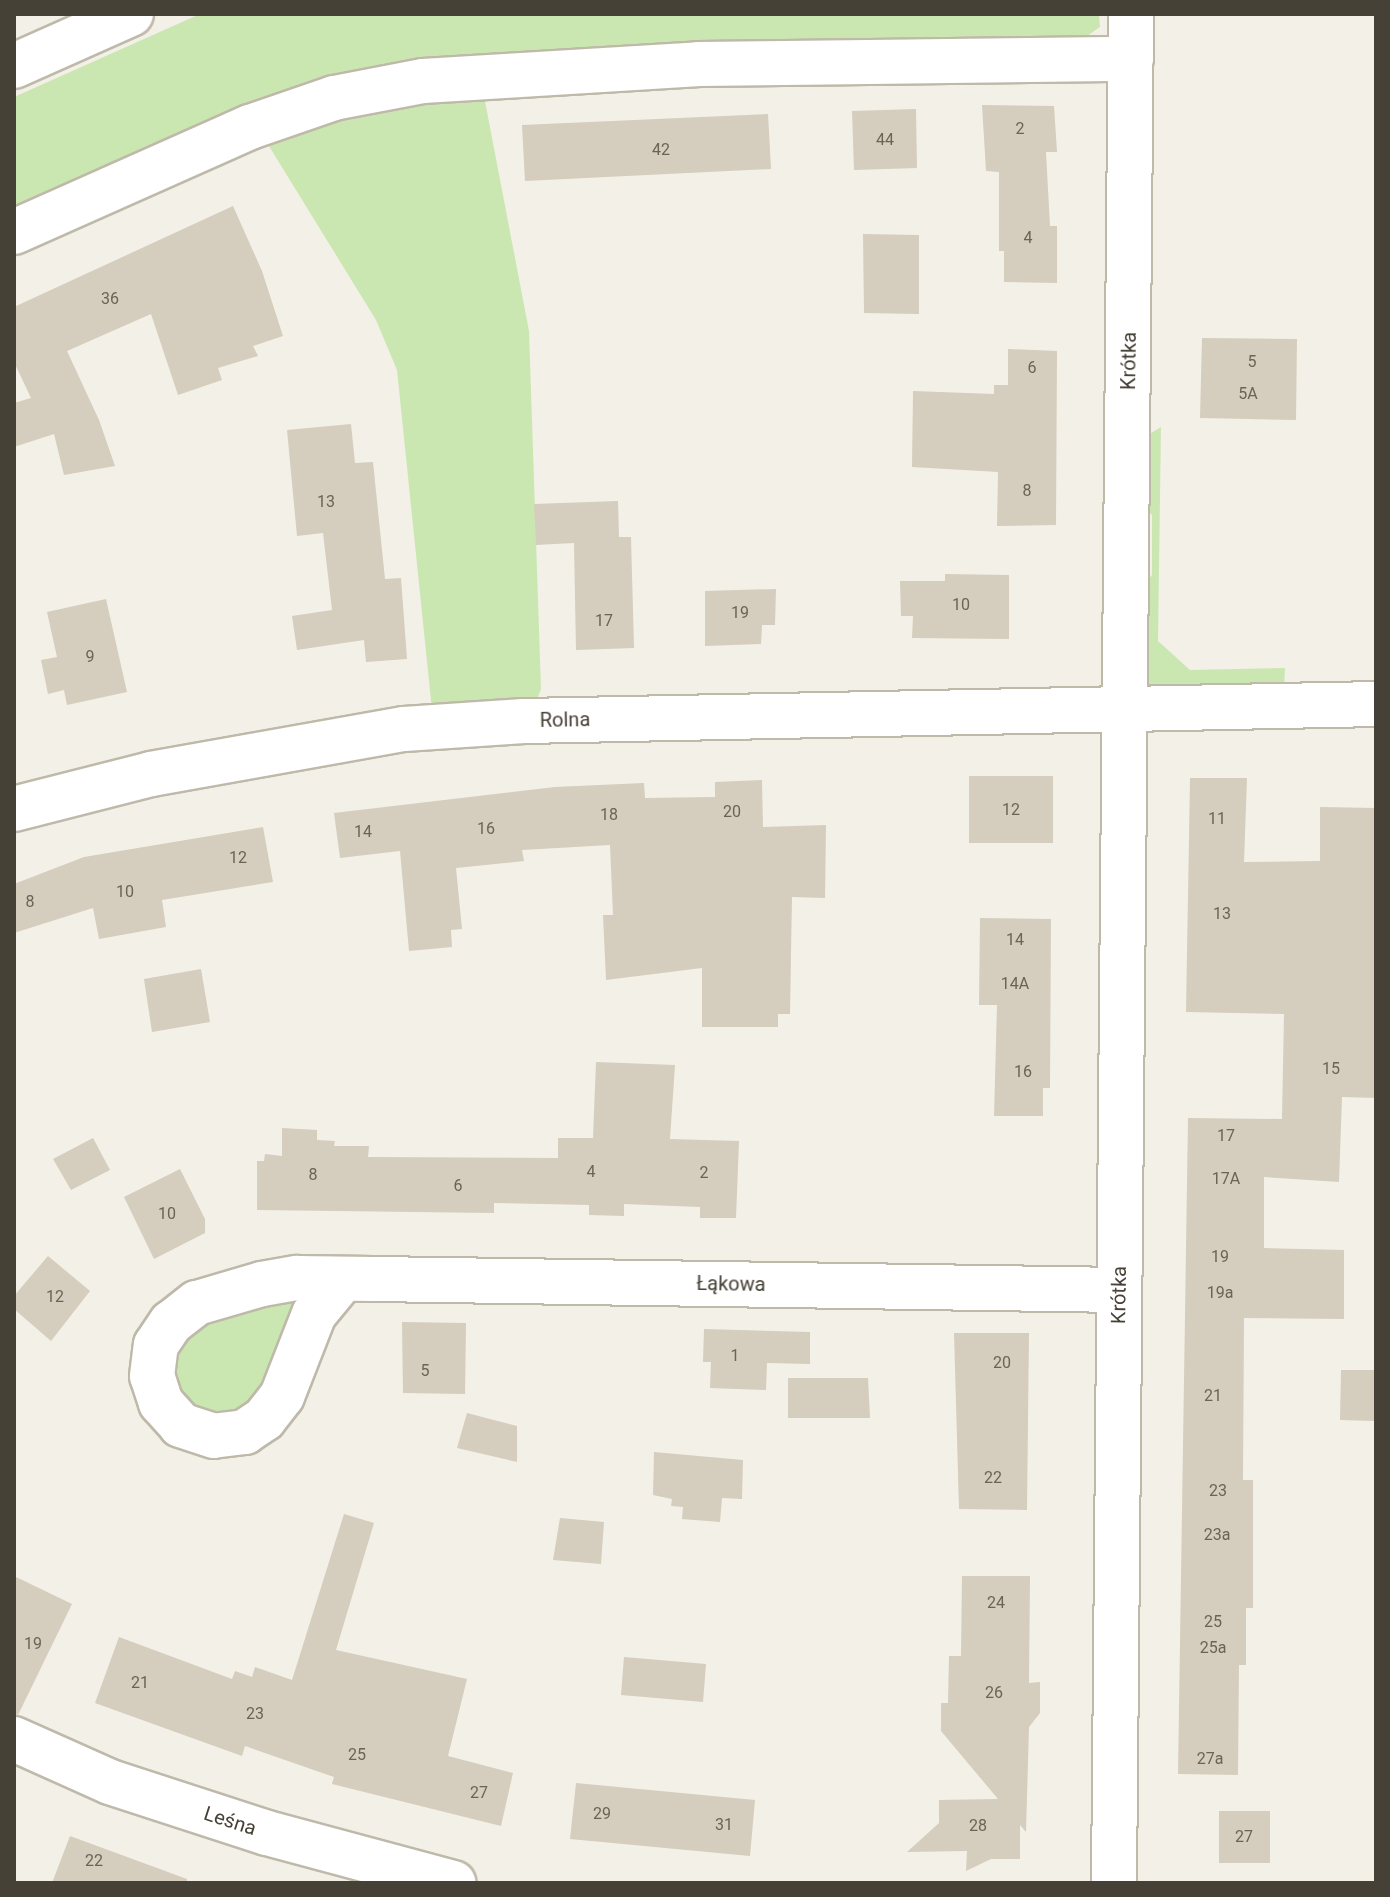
<!DOCTYPE html>
<meta charset="utf-8">
<style>
body{margin:0}
#map{position:relative;width:1390px;height:1897px;overflow:hidden;background:#f3f0e7;font-family:Roboto,sans-serif}
div>[style]{position:absolute}
.green>*{inset:0;background:#cbe7b1}
.building>*{inset:0;background:#d5cdbd}
.roads{filter:drop-shadow(2px 0 #bfb9aa) drop-shadow(-2px 0 #bfb9aa) drop-shadow(0 2px #bfb9aa) drop-shadow(0 -2px #bfb9aa)}
.minor>*{height:44px;margin:-22px;padding:0 22px;transform-origin:22px;border-radius:22px;background:#fff}
span{translate:-50% -50%;white-space:nowrap;text-align:center;line-height:1.15;-webkit-text-stroke:6px #fff;paint-order:stroke}
.number-label{font-size:16px;color:#6a6458}
.number-label span{-webkit-text-stroke-width:0}
.street-label{font-size:20px;color:#464136}
.frame{position:absolute;inset:0;border:16px solid #464136;pointer-events:none}
</style>
<div id="map">
<div class="green">
<div style="clip-path:polygon(200px 14px,1099px 14px,1100px 27px,1084px 38px,438px 62px,14px 213px,14px 97px)"></div>
<div style="clip-path:polygon(484px 96px,529px 331px,541px 689px,536px 702px,432px 710px,397px 370px,376px 320px,264px 138px,412px 100px)"></div>
<div style="clip-path:polygon(1161px 427px,1158px 641px,1190px 670px,1285px 668px,1284px 690px,1160px 692px,1147px 685px,1140px 675px,1139px 589px,1152px 575px,1152px 515px,1139px 504px,1141px 439px)"></div>
<div style="clip-path:polygon(292px 1298px,295px 1304px,263px 1391px,243px 1410px,224px 1415px,207px 1414px,182px 1398px,171px 1376px,180px 1337px,206px 1318px)"></div>
</div>
<div class="building">
<div style="clip-path:polygon(982px 105px,1054px 106px,1057px 152px,1046px 152px,1050px 226px,1057px 226px,1057px 283px,1004px 282px,1004px 251px,999px 251px,999px 172px,986px 171px)"></div>
<div style="clip-path:polygon(916px 109px,917px 168px,854px 170px,852px 111px)"></div>
<div style="clip-path:polygon(768px 114px,771px 169px,525px 181px,522px 125px)"></div>
<div style="clip-path:polygon(233px 206px,262px 271px,283px 336px,253px 346px,258px 356px,218px 368px,222px 380px,178px 395px,151px 314px,67px 351px,99px 420px,115px 466px,64px 475px,54px 434px,14px 447px,14px 403px,31px 398px,14px 362px,14px 307px)"></div>
<div style="clip-path:polygon(863px 234px,919px 235px,919px 314px,864px 313px)"></div>
<div style="clip-path:polygon(1202px 338px,1297px 339px,1296px 420px,1200px 418px)"></div>
<div style="clip-path:polygon(1008px 349px,1057px 351px,1056px 525px,997px 526px,998px 472px,912px 467px,913px 391px,994px 394px,994px 385px,1008px 385px)"></div>
<div style="clip-path:polygon(351px 424px,355px 463px,373px 462px,385px 579px,401px 578px,407px 659px,366px 662px,364px 640px,297px 650px,292px 616px,332px 610px,323px 533px,297px 536px,287px 430px)"></div>
<div style="clip-path:polygon(618px 501px,619px 537px,631px 537px,634px 648px,576px 650px,574px 543px,536px 545px,534px 504px)"></div>
<div style="clip-path:polygon(945px 574px,1009px 575px,1009px 639px,912px 638px,913px 616px,901px 616px,900px 581px,945px 581px)"></div>
<div style="clip-path:polygon(776px 589px,775px 625px,762px 625px,761px 644px,705px 646px,705px 591px)"></div>
<div style="clip-path:polygon(106px 599px,127px 692px,67px 705px,64px 690px,48px 694px,41px 660px,57px 657px,47px 612px)"></div>
<div style="clip-path:polygon(969px 776px,1053px 776px,1053px 843px,969px 843px)"></div>
<div style="clip-path:polygon(1190px 778px,1247px 778px,1244px 862px,1320px 861px,1320px 807px,1376px 808px,1376px 1098px,1342px 1097px,1339px 1182px,1264px 1177px,1264px 1248px,1344px 1250px,1344px 1319px,1244px 1318px,1243px 1480px,1253px 1480px,1253px 1608px,1246px 1608px,1246px 1665px,1239px 1665px,1238px 1775px,1178px 1774px,1188px 1118px,1282px 1119px,1284px 1014px,1186px 1012px)"></div>
<div style="clip-path:polygon(762px 780px,763px 827px,826px 825px,825px 898px,792px 897px,790px 1014px,778px 1014px,778px 1027px,702px 1027px,702px 968px,606px 980px,603px 915px,613px 915px,610px 845px,522px 850px,524px 861px,456px 868px,462px 929px,451px 930px,452px 947px,409px 951px,400px 851px,340px 858px,334px 813px,555px 787px,644px 783px,645px 798px,715px 797px,715px 782px)"></div>
<div style="clip-path:polygon(263px 827px,273px 882px,162px 900px,166px 927px,99px 939px,93px 908px,14px 933px,14px 884px,84px 857px)"></div>
<div style="clip-path:polygon(980px 918px,1051px 919px,1050px 1088px,1043px 1088px,1043px 1116px,994px 1116px,997px 1005px,979px 1005px)"></div>
<div style="clip-path:polygon(201px 969px,210px 1022px,152px 1032px,144px 979px)"></div>
<div style="clip-path:polygon(596px 1062px,675px 1065px,670px 1139px,739px 1141px,736px 1218px,700px 1218px,700px 1207px,624px 1204px,624px 1216px,589px 1215px,589px 1205px,494px 1203px,494px 1213px,257px 1210px,257px 1161px,264px 1161px,265px 1154px,282px 1156px,282px 1128px,317px 1130px,317px 1140px,335px 1141px,334px 1146px,369px 1146px,368px 1157px,558px 1158px,558px 1138px,593px 1138px)"></div>
<div style="clip-path:polygon(93px 1138px,110px 1170px,71px 1190px,53px 1159px)"></div>
<div style="clip-path:polygon(180px 1169px,205px 1219px,205px 1233px,154px 1259px,124px 1197px)"></div>
<div style="clip-path:polygon(48px 1256px,90px 1291px,51px 1341px,14px 1309px,14px 1296px)"></div>
<div style="clip-path:polygon(402px 1322px,466px 1323px,465px 1394px,403px 1393px)"></div>
<div style="clip-path:polygon(704px 1329px,810px 1332px,810px 1364px,767px 1363px,766px 1390px,710px 1388px,711px 1362px,703px 1362px)"></div>
<div style="clip-path:polygon(954px 1333px,1029px 1333px,1027px 1510px,959px 1509px)"></div>
<div style="clip-path:polygon(1341px 1370px,1376px 1370px,1376px 1421px,1340px 1420px)"></div>
<div style="clip-path:polygon(788px 1378px,868px 1378px,870px 1418px,788px 1418px)"></div>
<div style="clip-path:polygon(467px 1413px,517px 1426px,517px 1462px,457px 1448px)"></div>
<div style="clip-path:polygon(654px 1452px,743px 1460px,742px 1499px,722px 1498px,720px 1522px,682px 1519px,683px 1507px,671px 1506px,672px 1499px,653px 1495px)"></div>
<div style="clip-path:polygon(344px 1514px,374px 1523px,336px 1650px,467px 1679px,448px 1756px,513px 1773px,501px 1826px,332px 1784px,334px 1777px,245px 1746px,242px 1756px,95px 1703px,119px 1637px,232px 1679px,235px 1671px,252px 1677px,255px 1667px,292px 1680px)"></div>
<div style="clip-path:polygon(560px 1518px,604px 1522px,601px 1564px,553px 1560px)"></div>
<div style="clip-path:polygon(14px 1576px,72px 1604px,18px 1715px,14px 1714px)"></div>
<div style="clip-path:polygon(962px 1576px,1030px 1576px,1029px 1683px,1040px 1682px,1040px 1713px,1029px 1727px,1026px 1832px,1020px 1825px,1020px 1859px,991px 1859px,966px 1871px,967px 1851px,907px 1852px,939px 1823px,939px 1800px,998px 1799px,941px 1731px,941px 1703px,948px 1703px,949px 1656px,961px 1656px)"></div>
<div style="clip-path:polygon(624px 1657px,706px 1664px,703px 1702px,621px 1695px)"></div>
<div style="clip-path:polygon(576px 1783px,755px 1800px,750px 1856px,570px 1839px)"></div>
<div style="clip-path:polygon(1219px 1811px,1270px 1811px,1270px 1863px,1219px 1863px)"></div>
<div style="clip-path:polygon(70px 1836px,187px 1879px,187px 1883px,52px 1883px)"></div>
</div>
<div class="roads">
<div class="minor">
<div style="left:14px;top:66px;width:128px;rotate:-24deg"></div>
<div style="left:14px;top:232px;width:258px;rotate:-24deg"></div>
<div style="left:250px;top:127px;width:89px;rotate:-19deg"></div>
<div style="left:334px;top:98px;width:91px;rotate:-10.8deg"></div>
<div style="left:423px;top:81px;width:277px;rotate:-3.5deg"></div>
<div style="left:699px;top:64px;width:432px;rotate:-0.7deg"></div>
<div style="left:14px;top:809px;width:141px;rotate:-14.3deg"></div>
<div style="left:151px;top:774px;width:257px;rotate:-10.1deg"></div>
<div style="left:404px;top:729px;width:120px;rotate:-3.8deg"></div>
<div style="left:524px;top:721px;width:852px;rotate:-1.14deg"></div>
<div style="left:343px;top:1279px;width:45px;rotate:129.6deg"></div>
<div style="left:314px;top:1314px;width:88px;rotate:111.3deg"></div>
<div style="left:282px;top:1396px;width:29px;rotate:128deg"></div>
<div style="left:264px;top:1419px;width:23px;rotate:146deg"></div>
<div style="left:245px;top:1432px;width:31px;rotate:173deg"></div>
<div style="left:214px;top:1436px;width:35px;rotate:-162deg"></div>
<div style="left:181px;top:1425px;width:30px;rotate:-132deg"></div>
<div style="left:161px;top:1403px;width:28px;rotate:-108deg"></div>
<div style="left:152px;top:1376px;width:31px;rotate:-83deg"></div>
<div style="left:156px;top:1345px;width:27px;rotate:-56deg"></div>
<div style="left:171px;top:1323px;width:33px;rotate:-38deg"></div>
<div style="left:197px;top:1303px;width:68px;rotate:-16.3deg"></div>
<div style="left:262px;top:1284px;width:36px;rotate:-10deg"></div>
<div style="left:297px;top:1278px;width:76px;rotate:0.8deg"></div>
<div style="left:373px;top:1279px;width:746px;rotate:0.84deg"></div>
<div style="left:14px;top:1739px;width:105px;rotate:24.1deg"></div>
<div style="left:110px;top:1782px;width:165px;rotate:18deg"></div>
<div style="left:267px;top:1833px;width:193px;rotate:15deg"></div>
<div style="left:1114px;top:1883px;width:1869px;rotate:-89.48deg"></div>
</div>
</div>
<div class="number-label">
<span style="left:1020px;top:129px">2</span>
<span style="left:885px;top:140px">44</span>
<span style="left:661px;top:150px">42</span>
<span style="left:1028px;top:238px">4</span>
<span style="left:110px;top:299px">36</span>
<span style="left:1252px;top:362px">5</span>
<span style="left:1032px;top:368px">6</span>
<span style="left:1248px;top:394px">5A</span>
<span style="left:1027px;top:491px">8</span>
<span style="left:326px;top:502px">13</span>
<span style="left:961px;top:605px">10</span>
<span style="left:740px;top:613px">19</span>
<span style="left:604px;top:621px">17</span>
<span style="left:90px;top:657px">9</span>
<span style="left:1011px;top:810px">12</span>
<span style="left:732px;top:812px">20</span>
<span style="left:609px;top:815px">18</span>
<span style="left:1217px;top:819px">11</span>
<span style="left:486px;top:829px">16</span>
<span style="left:363px;top:832px">14</span>
<span style="left:238px;top:858px">12</span>
<span style="left:125px;top:892px">10</span>
<span style="left:30px;top:902px">8</span>
<span style="left:1222px;top:914px">13</span>
<span style="left:1015px;top:940px">14</span>
<span style="left:1015px;top:984px">14A</span>
<span style="left:1331px;top:1069px">15</span>
<span style="left:1023px;top:1072px">16</span>
<span style="left:1226px;top:1136px">17</span>
<span style="left:591px;top:1172px">4</span>
<span style="left:704px;top:1173px">2</span>
<span style="left:313px;top:1175px">8</span>
<span style="left:1226px;top:1179px">17A</span>
<span style="left:458px;top:1186px">6</span>
<span style="left:167px;top:1214px">10</span>
<span style="left:1220px;top:1257px">19</span>
<span style="left:1220px;top:1293px">19a</span>
<span style="left:55px;top:1297px">12</span>
<span style="left:735px;top:1356px">1</span>
<span style="left:1002px;top:1363px">20</span>
<span style="left:425px;top:1371px">5</span>
<span style="left:1213px;top:1396px">21</span>
<span style="left:993px;top:1478px">22</span>
<span style="left:1218px;top:1491px">23</span>
<span style="left:1217px;top:1535px">23a</span>
<span style="left:996px;top:1603px">24</span>
<span style="left:1213px;top:1622px">25</span>
<span style="left:33px;top:1644px">19</span>
<span style="left:1213px;top:1648px">25a</span>
<span style="left:140px;top:1683px">21</span>
<span style="left:994px;top:1693px">26</span>
<span style="left:255px;top:1714px">23</span>
<span style="left:357px;top:1755px">25</span>
<span style="left:1210px;top:1759px">27a</span>
<span style="left:479px;top:1793px">27</span>
<span style="left:602px;top:1814px">29</span>
<span style="left:724px;top:1825px">31</span>
<span style="left:978px;top:1826px">28</span>
<span style="left:1244px;top:1837px">27</span>
<span style="left:94px;top:1861px">22</span>
</div>
<div class="street-label">
<span style="left:1129px;top:361px;rotate:-89deg">Krótka</span>
<span style="left:565px;top:720px;rotate:-1deg">Rolna</span>
<span style="left:731px;top:1284px;rotate:1deg">Łąkowa</span>
<span style="left:1119px;top:1295px;rotate:-89deg">Krótka</span>
<span style="left:230px;top:1821px;rotate:18deg">Leśna</span>
</div>
<div class="frame"></div>
</div>
